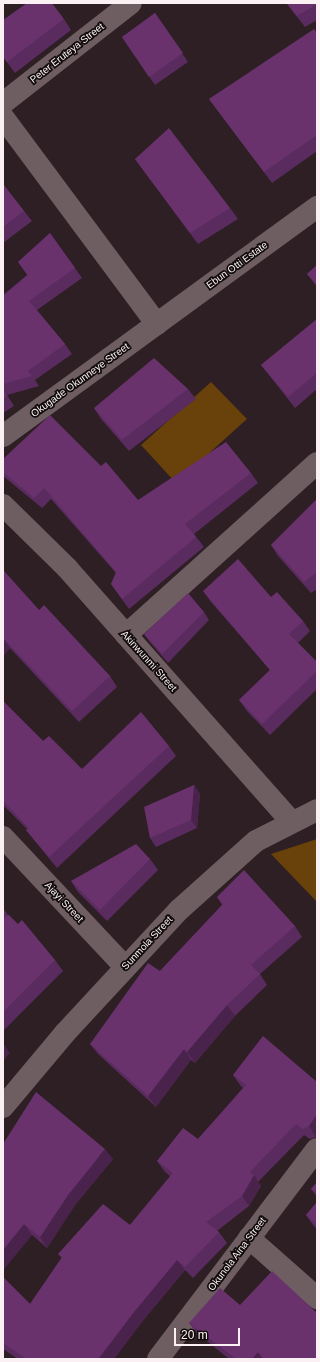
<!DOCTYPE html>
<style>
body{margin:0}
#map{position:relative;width:320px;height:1362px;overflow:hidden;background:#2d1f23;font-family:Arial,sans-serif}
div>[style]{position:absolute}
.green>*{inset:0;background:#69410a}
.street>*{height:22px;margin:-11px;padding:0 11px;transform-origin:11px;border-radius:11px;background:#6e5e62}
.wall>*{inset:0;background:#5a2b5e}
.shaded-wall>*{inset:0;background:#4a234c}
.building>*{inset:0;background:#69326d}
span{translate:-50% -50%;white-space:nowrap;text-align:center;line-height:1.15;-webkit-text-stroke:3.5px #110b0c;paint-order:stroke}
.street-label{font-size:10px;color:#fbf1f4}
.frame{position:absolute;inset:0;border:4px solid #fbf1f4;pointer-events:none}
.scale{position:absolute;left:174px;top:1328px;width:66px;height:18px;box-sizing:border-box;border:2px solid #fbf1f4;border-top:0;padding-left:5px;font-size:12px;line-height:14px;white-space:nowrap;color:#fbf1f4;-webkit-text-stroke:3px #110b0c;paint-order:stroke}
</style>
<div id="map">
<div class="green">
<div style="clip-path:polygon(211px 382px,247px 419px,176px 483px,141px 445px)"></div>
<div style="clip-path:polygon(317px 839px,317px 902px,271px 854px)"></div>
</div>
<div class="street">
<div style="left:3px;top:103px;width:162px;rotate:-38deg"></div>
<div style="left:3px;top:117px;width:258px;rotate:53.4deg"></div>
<div style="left:3px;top:436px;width:389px;rotate:-36.1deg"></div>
<div style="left:3px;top:505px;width:90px;rotate:44.5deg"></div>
<div style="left:67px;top:568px;width:338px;rotate:48.5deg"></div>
<div style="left:126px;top:635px;width:257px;rotate:-42deg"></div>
<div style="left:3px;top:837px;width:178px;rotate:46.8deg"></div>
<div style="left:3px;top:1107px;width:97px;rotate:-50deg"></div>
<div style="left:65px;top:1033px;width:168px;rotate:-47.2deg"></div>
<div style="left:179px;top:910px;width:103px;rotate:-41.9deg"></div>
<div style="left:256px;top:841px;width:68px;rotate:-26.9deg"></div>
<div style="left:249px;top:1238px;width:91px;rotate:41.4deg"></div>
<div style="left:158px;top:1359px;width:263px;rotate:-52.9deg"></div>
</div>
<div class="wall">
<div style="clip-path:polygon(286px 3px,317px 3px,317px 20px,305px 27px)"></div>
<div style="clip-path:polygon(155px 13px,188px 62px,155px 85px,122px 37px)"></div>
<div style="clip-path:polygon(64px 19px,71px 30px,15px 73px,3px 57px)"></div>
<div style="clip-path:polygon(317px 33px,317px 151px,272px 183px,209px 99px)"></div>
<div style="clip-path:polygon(135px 159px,230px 208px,238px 219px,198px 244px)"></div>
<div style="clip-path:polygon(3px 184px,24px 211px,32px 221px,3px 243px)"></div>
<div style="clip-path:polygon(50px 233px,82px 278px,37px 310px,65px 344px,72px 354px,35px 380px,39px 386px,7px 395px,14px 406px,3px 413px,3px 295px,27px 275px,18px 262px)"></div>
<div style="clip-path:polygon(317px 265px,317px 287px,307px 274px)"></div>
<div style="clip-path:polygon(317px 319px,317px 389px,295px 408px,269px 375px,261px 365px)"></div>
<div style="clip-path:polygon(188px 389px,196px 399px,129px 451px,101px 419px,94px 408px)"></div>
<div style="clip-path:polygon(3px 459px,101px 466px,138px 500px,251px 473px,258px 483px,194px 534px,204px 547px,129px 609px,111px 584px,116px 573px,51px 499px,42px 508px,3px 476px)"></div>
<div style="clip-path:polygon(317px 499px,317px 589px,311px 593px,278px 556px,271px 545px)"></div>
<div style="clip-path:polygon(3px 570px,39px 610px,110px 676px,117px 687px,79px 722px,10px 648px,3px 656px)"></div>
<div style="clip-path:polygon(203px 591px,271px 597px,303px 621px,310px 631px,298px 643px,317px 662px,317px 689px,270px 735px,247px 711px,239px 700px,270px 670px,211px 602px)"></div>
<div style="clip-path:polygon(204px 612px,209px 620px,168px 663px,150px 642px,144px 634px)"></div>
<div style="clip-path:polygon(3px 701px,43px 741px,82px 769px,169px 746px,176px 756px,57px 868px,34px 840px,26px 830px,27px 829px,3px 805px)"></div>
<div style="clip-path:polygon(194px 785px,200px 794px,197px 828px,156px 847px,150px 838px)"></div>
<div style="clip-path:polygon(150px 859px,158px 870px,107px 921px,78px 892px,71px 881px)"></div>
<div style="clip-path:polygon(217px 897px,295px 926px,302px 937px,260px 974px,267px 985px,235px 1016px,195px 1063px,191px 1060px,156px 1107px,98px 1054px,90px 1044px,160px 971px,222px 905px)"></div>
<div style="clip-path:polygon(3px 908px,8px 915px,55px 960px,63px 971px,3px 1031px)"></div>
<div style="clip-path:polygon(233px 1075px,317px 1082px,317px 1136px,316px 1137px,310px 1139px,304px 1135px,258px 1182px,261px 1186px,249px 1206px,217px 1231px,219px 1232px,227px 1243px,193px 1278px,185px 1270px,141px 1323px,114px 1359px,18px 1359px,3px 1349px,3px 1277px,30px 1304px,62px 1258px,58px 1254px,130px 1225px,170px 1176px,165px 1172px,157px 1161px,198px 1139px,243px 1088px,240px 1085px)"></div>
<div style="clip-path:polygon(3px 1144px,113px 1159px,75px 1205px,47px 1248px,32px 1235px,3px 1270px)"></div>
<div style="clip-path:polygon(317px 1182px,317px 1197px,311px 1189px)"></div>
<div style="clip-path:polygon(317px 1202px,317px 1229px,313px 1225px,306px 1215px)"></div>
<div style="clip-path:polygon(240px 1305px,317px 1359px,229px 1359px,197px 1333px,189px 1323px)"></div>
</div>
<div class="shaded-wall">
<div style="clip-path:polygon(3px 638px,10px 648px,3px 656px)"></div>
<div style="clip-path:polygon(194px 785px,200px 794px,197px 828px,191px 820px)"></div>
<div style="clip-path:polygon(227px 1005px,235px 1016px,195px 1063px,187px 1052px)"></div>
<div style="clip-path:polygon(3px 1043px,10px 1053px,3px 1061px)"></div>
<div style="clip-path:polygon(184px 1049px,191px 1060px,156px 1107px,148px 1096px)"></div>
<div style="clip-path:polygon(317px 1114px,317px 1136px,316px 1137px,309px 1126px)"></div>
<div style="clip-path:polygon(105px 1149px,113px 1159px,75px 1205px,47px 1248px,40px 1237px,68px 1195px)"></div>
<div style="clip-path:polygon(254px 1175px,261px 1186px,249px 1206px,242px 1196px)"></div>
<div style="clip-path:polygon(24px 1224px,32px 1235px,3px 1270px,3px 1250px)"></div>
<div style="clip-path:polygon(177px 1260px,185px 1270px,141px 1323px,114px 1359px,99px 1359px,99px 1358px,134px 1312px)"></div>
<div style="clip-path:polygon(258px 1352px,262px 1359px,252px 1359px)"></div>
</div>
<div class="building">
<div style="clip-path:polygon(27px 3px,52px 3px,64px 19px,7px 62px,3px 57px,3px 20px)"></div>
<div style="clip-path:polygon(287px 3px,317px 3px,317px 4px,297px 16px)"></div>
<div style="clip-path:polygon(155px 13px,183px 53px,149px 77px,122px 37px)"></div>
<div style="clip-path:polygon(314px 29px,317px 33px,317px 135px,264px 172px,209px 99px)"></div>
<div style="clip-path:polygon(169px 128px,230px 208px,190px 233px,135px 159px)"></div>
<div style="clip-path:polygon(3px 184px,24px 211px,3px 227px)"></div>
<div style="clip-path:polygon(50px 233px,75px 268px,29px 301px,65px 344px,28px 371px,32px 376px,3px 384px,3px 296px,28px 275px,18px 262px)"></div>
<div style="clip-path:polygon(317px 265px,317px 284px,307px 274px)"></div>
<div style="clip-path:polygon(317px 319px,317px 373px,288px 397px,261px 365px)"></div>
<div style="clip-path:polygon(154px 358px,188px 389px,122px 440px,94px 408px)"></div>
<div style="clip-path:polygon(3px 390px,7px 396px,3px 399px)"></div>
<div style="clip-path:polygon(50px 415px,101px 466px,106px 462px,138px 500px,226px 442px,251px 473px,185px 524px,196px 537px,122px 599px,111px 584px,116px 572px,44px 488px,34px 498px,3px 472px,3px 459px)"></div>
<div style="clip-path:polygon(317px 499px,317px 572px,304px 582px,271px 545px)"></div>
<div style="clip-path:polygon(238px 559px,271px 597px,277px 592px,303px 621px,289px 634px,317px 662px,317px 671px,262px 724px,239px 700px,270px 670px,203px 591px)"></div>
<div style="clip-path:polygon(3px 570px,39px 610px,44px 605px,110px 676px,72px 711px,3px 638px)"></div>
<div style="clip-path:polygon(188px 593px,204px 612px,162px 654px,144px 634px)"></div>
<div style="clip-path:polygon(3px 701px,43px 741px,49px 736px,82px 769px,141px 712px,169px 746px,49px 857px,26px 830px,29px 828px,3px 801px)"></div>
<div style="clip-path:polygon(194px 785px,191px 820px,150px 838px,144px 807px)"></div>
<div style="clip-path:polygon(136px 844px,150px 859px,100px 910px,71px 881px)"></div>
<div style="clip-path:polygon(244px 870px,295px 926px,251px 965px,260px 974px,227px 1005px,187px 1052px,184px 1049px,148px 1096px,90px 1044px,148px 963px,160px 971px,223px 904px,217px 897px)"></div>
<div style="clip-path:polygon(9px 915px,18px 924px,22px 920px,55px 960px,3px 1012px,3px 918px)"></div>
<div style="clip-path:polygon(263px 1036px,317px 1082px,317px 1114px,309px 1126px,302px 1129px,296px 1124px,250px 1172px,254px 1175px,242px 1196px,206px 1222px,219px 1232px,185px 1267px,177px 1260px,134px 1312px,99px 1358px,100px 1359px,27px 1359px,3px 1343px,3px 1277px,30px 1304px,62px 1257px,58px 1254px,103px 1204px,130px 1225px,173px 1173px,157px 1161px,183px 1128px,198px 1139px,246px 1085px,233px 1075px)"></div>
<div style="clip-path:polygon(36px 1092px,105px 1149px,68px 1195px,40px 1237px,24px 1224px,3px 1250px,3px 1144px)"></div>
<div style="clip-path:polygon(317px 1182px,317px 1193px,311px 1189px)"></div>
<div style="clip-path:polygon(317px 1202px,317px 1225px,306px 1215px)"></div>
<div style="clip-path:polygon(272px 1271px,317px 1313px,317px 1359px,264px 1359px,258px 1352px,252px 1359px,236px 1359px,189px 1323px,220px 1288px,240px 1305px)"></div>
</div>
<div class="street-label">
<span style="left:67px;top:53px;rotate:-38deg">Peter Eruteya Street</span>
<span style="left:237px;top:265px;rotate:-36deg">Ebun Otti Estate</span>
<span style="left:80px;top:380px;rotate:-36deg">Okugade Okunneye Street</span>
<span style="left:149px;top:661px;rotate:48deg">Akinwunmi Street</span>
<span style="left:64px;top:902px;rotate:47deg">Ajayi Street</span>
<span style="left:147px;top:943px;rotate:-47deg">Sunmola Street</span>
<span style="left:237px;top:1254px;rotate:-53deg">Okunola Aina Street</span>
</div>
<div class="frame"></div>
<div class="scale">20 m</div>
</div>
